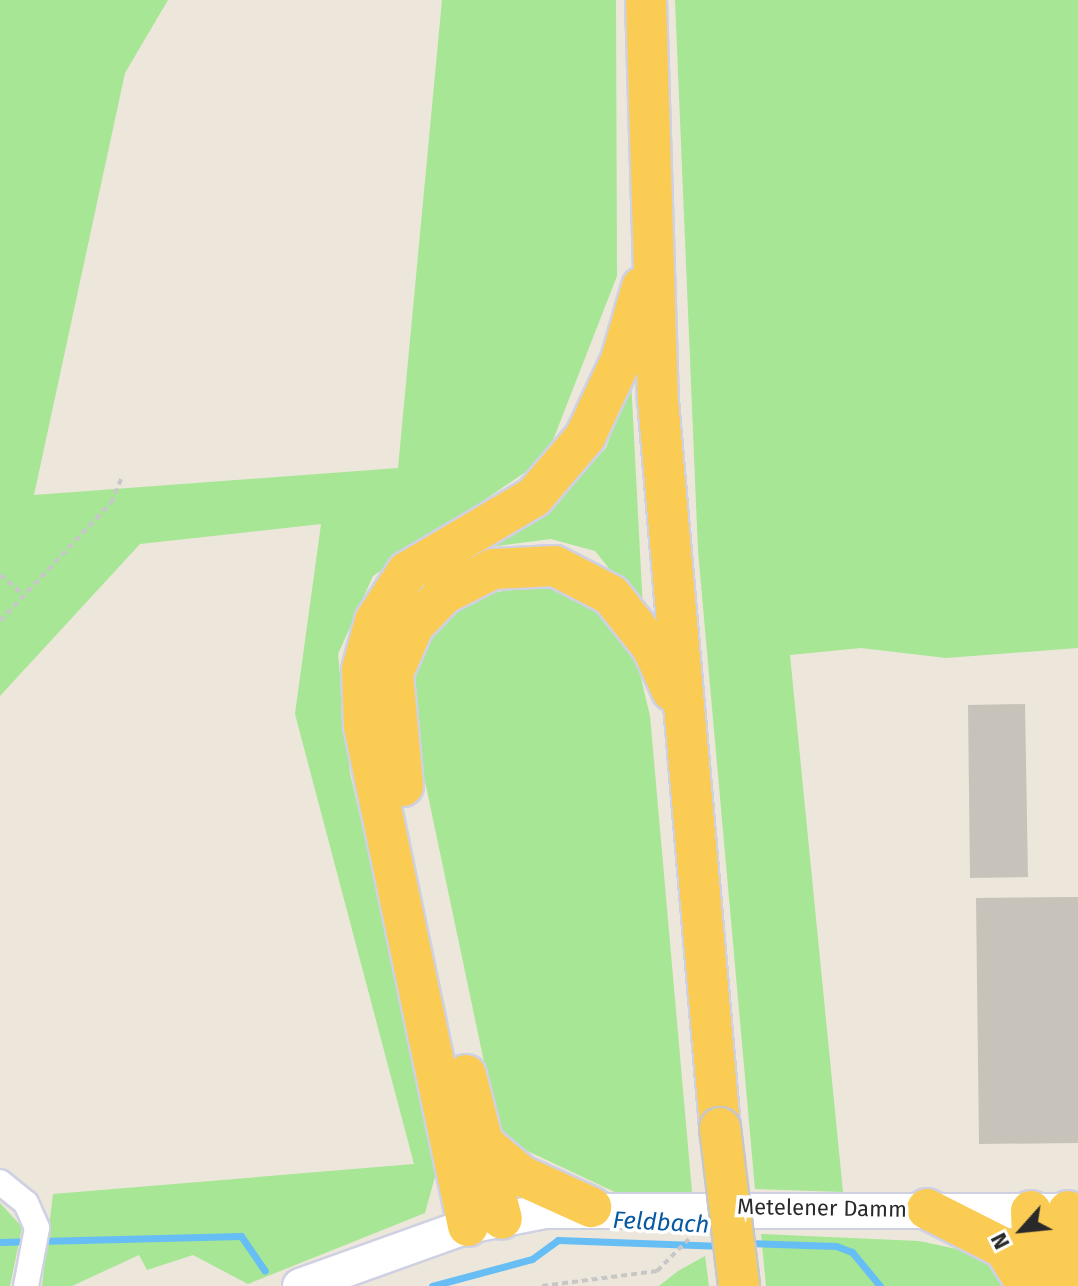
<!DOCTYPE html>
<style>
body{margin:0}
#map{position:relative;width:1078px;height:1286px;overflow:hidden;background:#ece7da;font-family:"Fira Sans",sans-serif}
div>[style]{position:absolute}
.green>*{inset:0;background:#a6e694}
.stream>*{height:7px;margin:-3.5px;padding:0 3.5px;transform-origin:3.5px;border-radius:3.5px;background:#67bef4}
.building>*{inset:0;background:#c8c3ba}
.path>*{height:4px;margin-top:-2px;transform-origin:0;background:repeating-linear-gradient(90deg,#c7c7c7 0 6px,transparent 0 10px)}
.roads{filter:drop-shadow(2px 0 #cfd1e3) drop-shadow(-2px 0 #cfd1e3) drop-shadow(0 2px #cfd1e3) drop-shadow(0 -2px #cfd1e3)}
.minor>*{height:24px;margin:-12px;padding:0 12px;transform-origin:12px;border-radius:12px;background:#fff}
.secondary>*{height:34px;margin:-17px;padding:0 17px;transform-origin:17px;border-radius:17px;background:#fff}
.trunk>*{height:40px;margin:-20px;padding:0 20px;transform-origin:20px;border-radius:20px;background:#fbcc54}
.bridges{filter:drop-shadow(2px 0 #c7c7c7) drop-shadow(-2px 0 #c7c7c7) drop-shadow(0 2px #c7c7c7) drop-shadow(0 -2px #c7c7c7)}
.trunk-bridge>*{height:40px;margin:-20px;padding:0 20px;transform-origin:20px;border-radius:20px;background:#fbcc54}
span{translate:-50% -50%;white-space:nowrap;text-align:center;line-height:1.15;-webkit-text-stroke:7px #fff;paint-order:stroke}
.street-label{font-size:22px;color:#292929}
.water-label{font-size:24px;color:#0659a0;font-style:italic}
.north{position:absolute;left:982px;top:1190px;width:80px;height:80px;-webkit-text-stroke:6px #fff;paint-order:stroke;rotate:243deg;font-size:22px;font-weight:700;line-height:32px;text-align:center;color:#292929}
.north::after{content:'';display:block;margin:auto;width:28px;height:36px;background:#292929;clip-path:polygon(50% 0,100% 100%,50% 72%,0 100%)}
</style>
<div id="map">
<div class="green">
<div style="clip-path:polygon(0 0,168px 0,125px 73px,34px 495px,398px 468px,442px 0,616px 0,617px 276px,546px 458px,373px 576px,338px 654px,350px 773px,439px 1162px,425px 1213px,248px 1284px,193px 1255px,147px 1270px,139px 1255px,72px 1286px,42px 1286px,53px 1194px,414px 1164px,295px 714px,321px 524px,140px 544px,0 696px)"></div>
<div style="clip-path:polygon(675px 0,1078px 0,1078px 648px,946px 658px,861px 648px,790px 655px,843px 1192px,755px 1189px,698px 551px)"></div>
<div style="clip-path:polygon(631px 380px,643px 610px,595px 551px,551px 539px,482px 548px,549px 510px,606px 448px)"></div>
<div style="clip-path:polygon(531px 585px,577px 594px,613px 621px,635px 653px,650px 716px,692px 1192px,619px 1194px,500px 1138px,414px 729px,415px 668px,438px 627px,475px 597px)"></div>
<div style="clip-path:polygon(0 1203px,22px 1227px,10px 1286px,0 1286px)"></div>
<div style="clip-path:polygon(761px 1234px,919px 1241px,966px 1251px,986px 1264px,1000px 1259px,1016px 1286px,766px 1286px)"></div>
<div style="clip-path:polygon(705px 1256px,709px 1286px,659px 1286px,678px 1271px)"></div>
</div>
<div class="stream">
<div style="left:0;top:1242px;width:241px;rotate:-1.4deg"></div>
<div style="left:241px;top:1236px;width:42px;rotate:55.6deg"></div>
<div style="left:748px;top:1243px;width:88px;rotate:2deg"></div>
<div style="left:836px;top:1246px;width:17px;rotate:21deg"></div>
<div style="left:852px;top:1252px;width:44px;rotate:50.5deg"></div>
<div style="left:432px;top:1286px;width:104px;rotate:-15.1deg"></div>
<div style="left:532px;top:1259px;width:32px;rotate:-36deg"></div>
<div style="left:558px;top:1240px;width:165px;rotate:2.1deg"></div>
</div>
<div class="building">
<div style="clip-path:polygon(1025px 704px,1028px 877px,970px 878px,968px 705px)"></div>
<div style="clip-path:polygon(1078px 897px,1078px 1143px,979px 1144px,976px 898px)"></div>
</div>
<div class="path">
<div style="left:0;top:575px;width:31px;rotate:40deg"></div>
<div style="left:0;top:621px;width:162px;rotate:-46.8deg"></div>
<div style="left:111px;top:503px;width:26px;rotate:-67deg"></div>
<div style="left:542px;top:1286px;width:116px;rotate:-7.4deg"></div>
<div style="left:657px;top:1271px;width:45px;rotate:-45deg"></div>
</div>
<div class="roads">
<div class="minor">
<div style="left:0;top:1182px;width:33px;rotate:39deg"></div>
<div style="left:26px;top:1203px;width:27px;rotate:66deg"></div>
<div style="left:37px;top:1228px;width:59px;rotate:100.7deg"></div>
</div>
<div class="secondary">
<div style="left:300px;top:1286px;width:178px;rotate:-19.7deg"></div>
<div style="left:468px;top:1226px;width:78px;rotate:-11deg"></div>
<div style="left:545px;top:1211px;width:511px"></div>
</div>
<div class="trunk">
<div style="left:646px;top:0;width:400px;rotate:88.3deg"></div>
<div style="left:658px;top:400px;width:731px;rotate:85.13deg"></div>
<div style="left:403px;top:786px;width:113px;rotate:-95.1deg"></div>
<div style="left:393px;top:673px;width:52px;rotate:-66.4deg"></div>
<div style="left:414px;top:625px;width:43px;rotate:-45.9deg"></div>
<div style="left:444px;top:594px;width:55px;rotate:-27deg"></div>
<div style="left:493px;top:569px;width:62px;rotate:-2.8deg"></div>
<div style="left:555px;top:566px;width:63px;rotate:27.4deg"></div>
<div style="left:611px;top:595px;width:66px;rotate:51.7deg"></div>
<div style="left:652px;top:647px;width:48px;rotate:65.6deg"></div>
<div style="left:466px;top:1075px;width:148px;rotate:76deg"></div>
<div style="left:484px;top:1144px;width:50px;rotate:40.1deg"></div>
<div style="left:522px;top:1176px;width:76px;rotate:24.2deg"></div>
<div style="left:927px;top:1209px;width:86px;rotate:26.9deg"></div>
<div style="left:1004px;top:1248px;width:45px;rotate:57.7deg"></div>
<div style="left:1031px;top:1211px;width:75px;rotate:87.7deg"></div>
<div style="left:468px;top:1226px;width:511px;rotate:-101.75deg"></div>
<div style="left:364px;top:726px;width:56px;rotate:-92deg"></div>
<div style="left:362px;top:670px;width:51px;rotate:-75.1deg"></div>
<div style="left:375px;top:621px;width:59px;rotate:-56.9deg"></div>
<div style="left:407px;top:572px;width:147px;rotate:-30.6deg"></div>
<div style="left:534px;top:497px;width:79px;rotate:-49.6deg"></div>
<div style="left:585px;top:437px;width:85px;rotate:-64.9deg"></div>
<div style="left:621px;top:360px;width:76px;rotate:-74deg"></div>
<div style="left:1064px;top:1286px;width:75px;rotate:-86.9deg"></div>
</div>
</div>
<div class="bridges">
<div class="trunk-bridge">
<div style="left:720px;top:1128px;width:159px;rotate:83.1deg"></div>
</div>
</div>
<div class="street-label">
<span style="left:822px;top:1208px;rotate:1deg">Metelener Damm</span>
</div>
<div class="water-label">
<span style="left:661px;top:1223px;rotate:3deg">Feldbach</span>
</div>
<div class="north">N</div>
</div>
